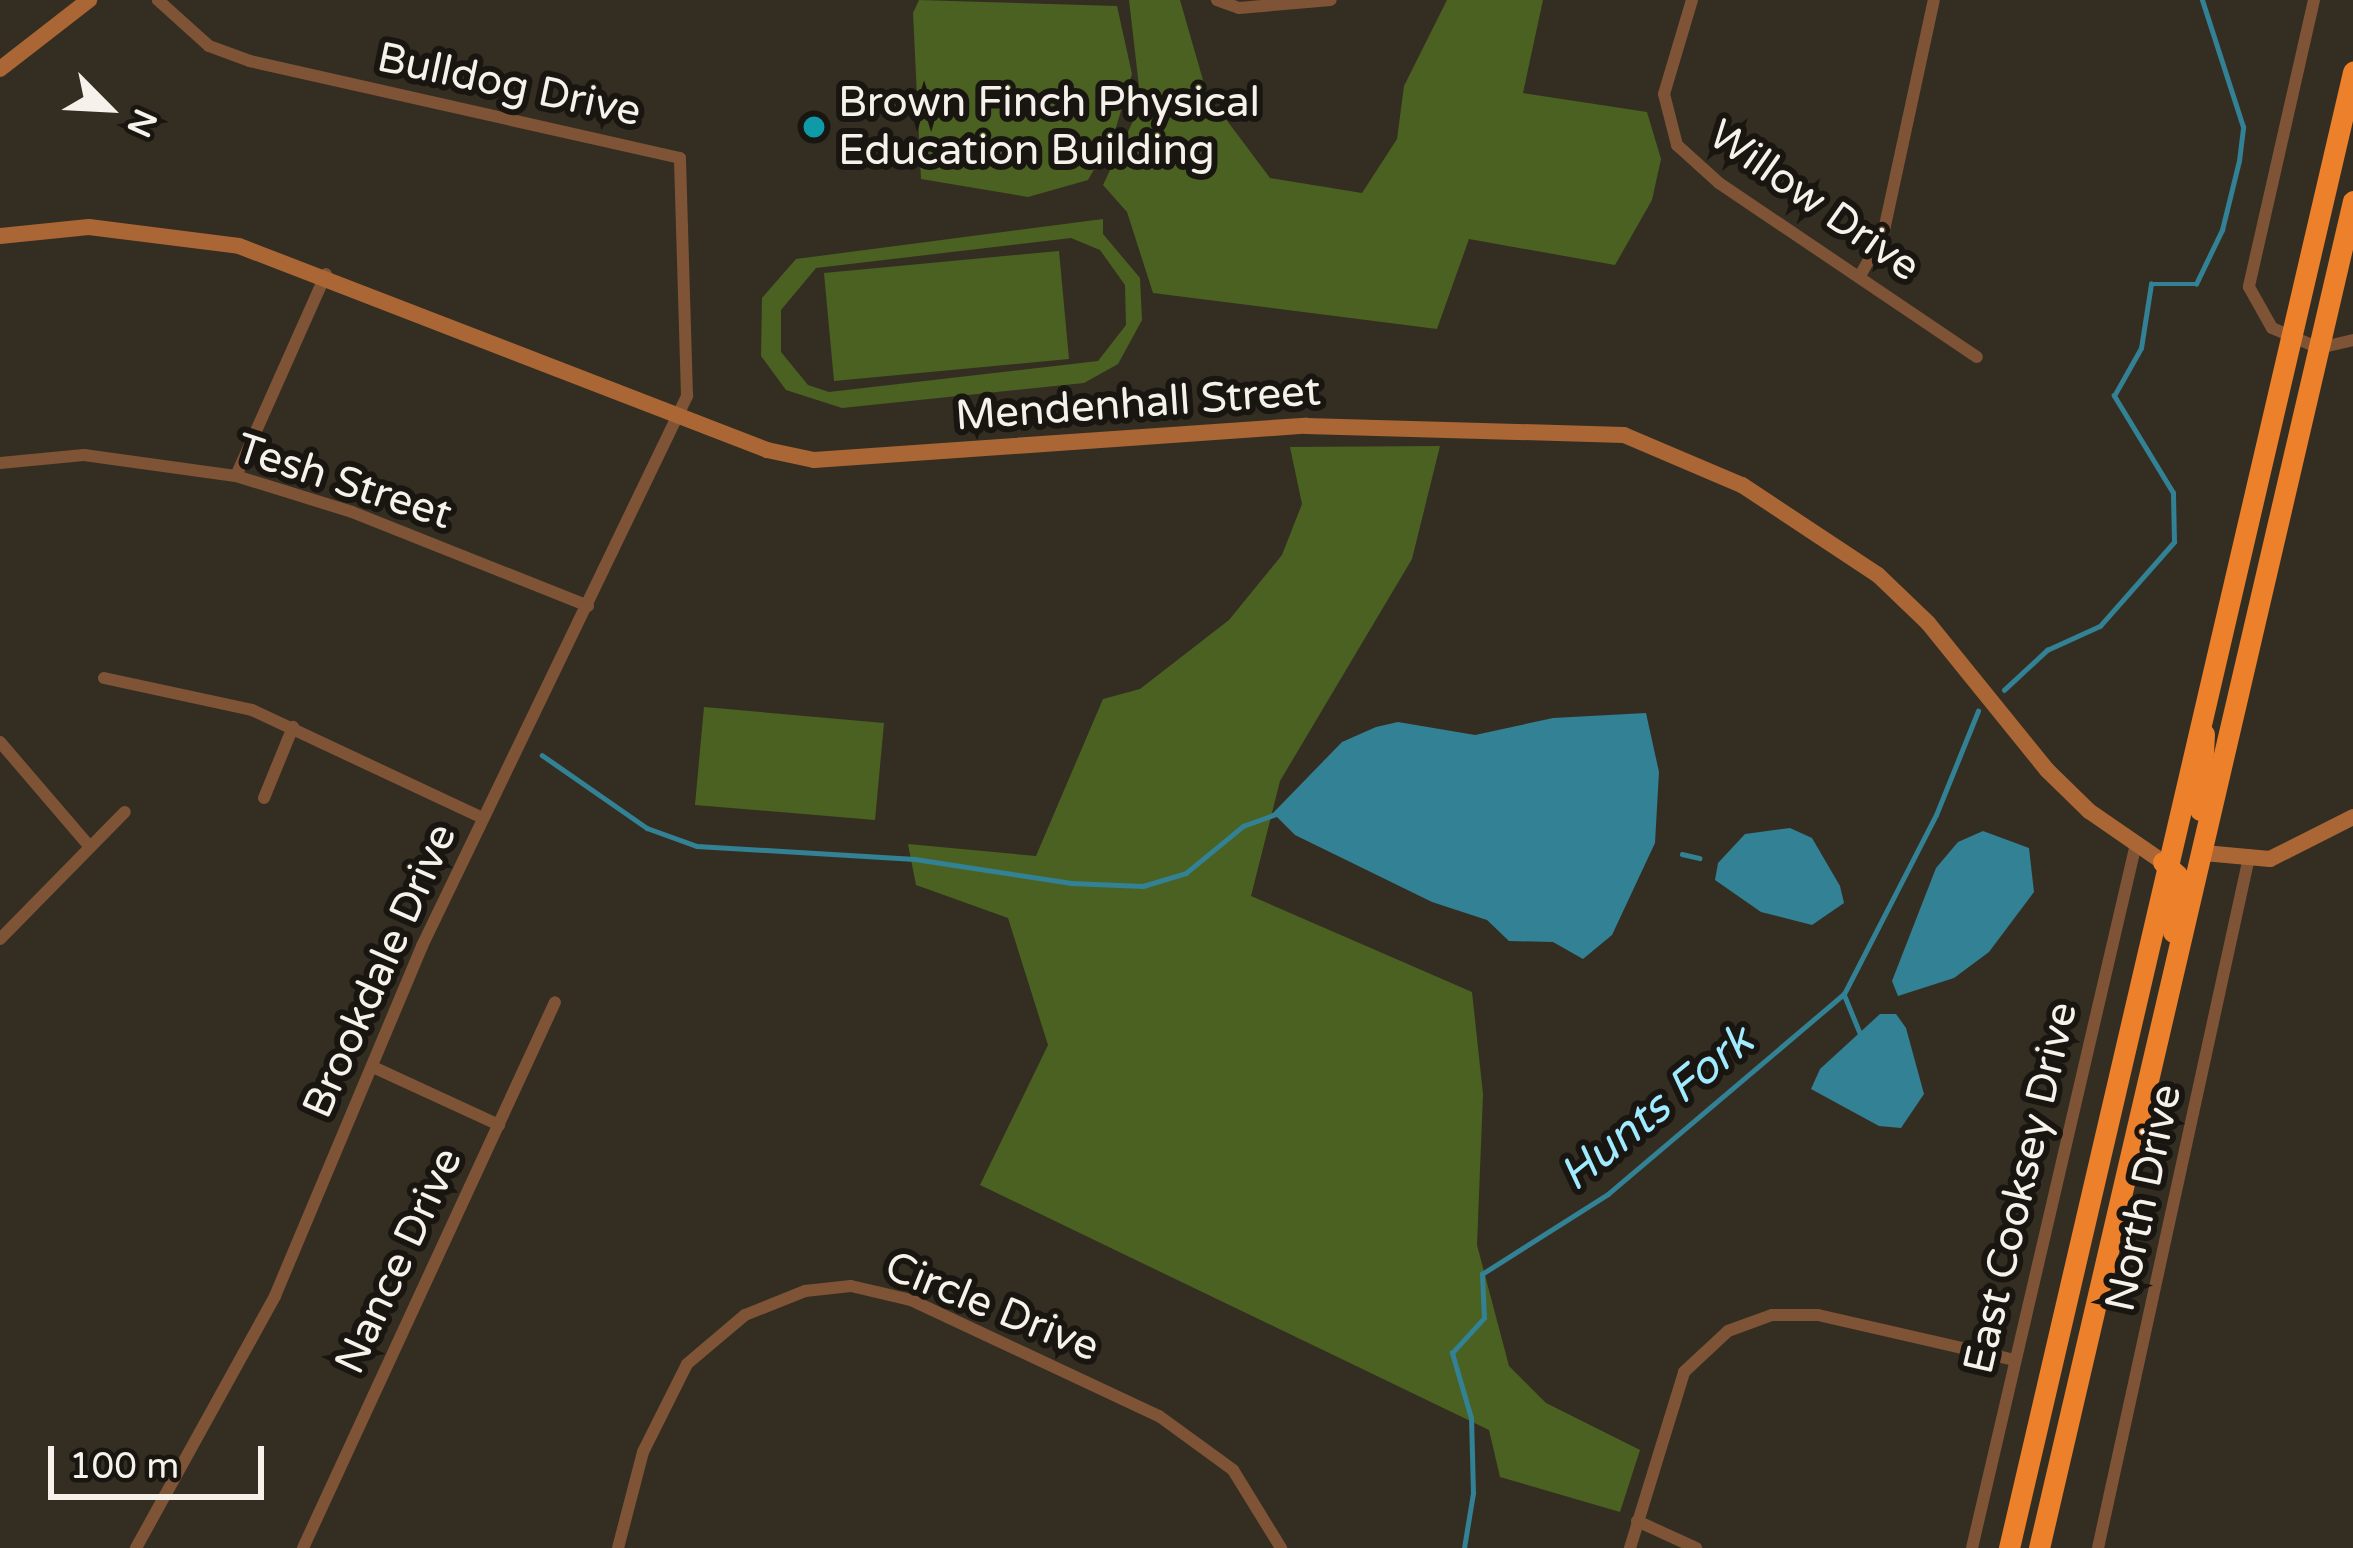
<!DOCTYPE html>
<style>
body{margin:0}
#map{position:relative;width:2353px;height:1548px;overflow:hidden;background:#342e22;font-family:"Varela Round",sans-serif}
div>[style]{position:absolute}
.green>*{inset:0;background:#4a6121}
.water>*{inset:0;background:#328194}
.stream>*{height:4.5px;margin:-2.25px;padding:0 2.25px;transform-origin:2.25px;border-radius:2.25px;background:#328194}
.street>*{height:12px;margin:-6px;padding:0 6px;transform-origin:6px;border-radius:6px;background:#7f5336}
.secondary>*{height:16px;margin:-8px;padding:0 8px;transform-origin:8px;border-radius:8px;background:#ab6635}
.highway>*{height:21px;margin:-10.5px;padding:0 10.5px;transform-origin:10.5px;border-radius:10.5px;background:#ec802b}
.dots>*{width:33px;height:33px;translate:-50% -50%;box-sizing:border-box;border:6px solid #191611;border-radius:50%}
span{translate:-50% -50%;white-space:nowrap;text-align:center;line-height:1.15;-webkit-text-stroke:12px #191611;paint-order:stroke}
.street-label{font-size:42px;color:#f6f2eb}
.poi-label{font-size:42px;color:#f6f2eb}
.left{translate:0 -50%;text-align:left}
.water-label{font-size:45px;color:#a0ebff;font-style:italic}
.north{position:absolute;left:48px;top:48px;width:120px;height:120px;-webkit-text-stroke:9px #191611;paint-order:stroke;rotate:114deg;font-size:33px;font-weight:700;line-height:48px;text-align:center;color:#f6f2eb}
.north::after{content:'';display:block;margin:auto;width:42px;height:54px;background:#f6f2eb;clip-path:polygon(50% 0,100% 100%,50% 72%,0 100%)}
.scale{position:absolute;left:48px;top:1446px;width:216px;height:54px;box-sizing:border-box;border:6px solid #f6f2eb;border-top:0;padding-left:15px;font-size:36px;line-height:42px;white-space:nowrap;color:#f6f2eb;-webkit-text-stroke:9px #191611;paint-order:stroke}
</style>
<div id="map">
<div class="green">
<div style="clip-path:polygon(919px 0,1117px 6px,1132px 74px,1114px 134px,1088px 180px,1028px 197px,921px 179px,913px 13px)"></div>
<div style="clip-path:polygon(1129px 0,1180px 0,1207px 94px,1270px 178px,1362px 193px,1397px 139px,1404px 86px,1447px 0,1543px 0,1523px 93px,1647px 112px,1661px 159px,1652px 200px,1615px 265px,1469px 239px,1437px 329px,1153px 293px,1127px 212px,1103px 185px,1141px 104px)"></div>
<div style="clip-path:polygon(evenodd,1103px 219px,1103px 234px,1140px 278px,1142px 320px,1118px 364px,1084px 383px,842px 408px,786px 390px,761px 356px,762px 298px,796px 259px,1103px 219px,1071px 238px,1100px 250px,1125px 285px,1126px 325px,1098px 361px,829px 392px,808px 385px,781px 352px,781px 310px,816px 268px,1071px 238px)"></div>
<div style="clip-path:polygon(1059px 251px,1069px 359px,834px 381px,824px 273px)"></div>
<div style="clip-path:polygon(1440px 446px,1412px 559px,1280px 781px,1251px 896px,1472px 992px,1483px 1094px,1477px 1245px,1509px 1366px,1546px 1403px,1640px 1450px,1620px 1512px,1500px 1477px,1489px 1430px,980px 1185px,1048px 1045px,1008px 918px,916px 885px,908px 844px,1036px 856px,1103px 699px,1140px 689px,1229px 620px,1282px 555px,1302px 504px,1290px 447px)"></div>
<div style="clip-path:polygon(704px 707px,884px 723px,875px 820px,695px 805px)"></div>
</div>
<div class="water">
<div style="clip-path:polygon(1646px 713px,1659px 772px,1655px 843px,1612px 935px,1583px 959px,1553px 942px,1509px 941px,1487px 920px,1432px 902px,1295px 835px,1273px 813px,1342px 742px,1376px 727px,1398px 722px,1475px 735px,1553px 718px)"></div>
<div style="clip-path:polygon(1790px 828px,1812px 838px,1840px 886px,1844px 903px,1812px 925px,1761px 912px,1715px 880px,1718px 863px,1745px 834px)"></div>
<div style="clip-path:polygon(1983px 831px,2029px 848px,2034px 892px,1989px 952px,1954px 978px,1898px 996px,1892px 981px,1936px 868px,1958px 842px)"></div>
<div style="clip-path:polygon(1880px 1014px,1896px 1014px,1906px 1028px,1924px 1094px,1901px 1128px,1879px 1126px,1811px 1089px,1820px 1069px)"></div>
</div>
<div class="stream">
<div style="left:2004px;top:690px;width:59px;rotate:-42.9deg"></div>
<div style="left:2047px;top:650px;width:58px;rotate:-24.4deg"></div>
<div style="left:2100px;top:626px;width:112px;rotate:-48.6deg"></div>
<div style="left:2174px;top:542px;width:49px;rotate:-91.2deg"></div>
<div style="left:2173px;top:493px;width:114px;rotate:-121.3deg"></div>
<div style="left:2114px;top:396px;width:55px;rotate:-60.6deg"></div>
<div style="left:2141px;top:348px;width:65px;rotate:-81.1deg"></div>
<div style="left:2151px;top:284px;width:45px"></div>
<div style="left:2196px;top:284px;width:60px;rotate:-64.3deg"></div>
<div style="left:2222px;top:230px;width:71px;rotate:-76.2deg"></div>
<div style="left:2239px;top:161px;width:34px;rotate:-83deg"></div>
<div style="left:2243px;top:127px;width:133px;rotate:-107.9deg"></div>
<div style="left:542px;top:755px;width:128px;rotate:34.8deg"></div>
<div style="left:647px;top:828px;width:53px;rotate:19.8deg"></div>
<div style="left:697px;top:846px;width:218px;rotate:3.4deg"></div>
<div style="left:915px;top:859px;width:158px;rotate:8.7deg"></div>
<div style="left:1071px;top:883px;width:72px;rotate:2.4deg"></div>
<div style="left:1143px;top:886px;width:45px;rotate:-16.8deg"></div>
<div style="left:1186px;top:873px;width:74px;rotate:-39.5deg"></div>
<div style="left:1243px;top:826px;width:37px;rotate:-20deg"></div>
<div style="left:1682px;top:854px;width:18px;rotate:13deg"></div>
<div style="left:1844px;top:994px;width:42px;rotate:67.7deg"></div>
<div style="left:1464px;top:1548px;width:56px;rotate:-80.7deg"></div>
<div style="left:1473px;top:1493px;width:75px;rotate:-91.5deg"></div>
<div style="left:1471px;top:1418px;width:68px;rotate:-106.3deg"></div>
<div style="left:1452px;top:1353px;width:47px;rotate:-47.6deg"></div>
<div style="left:1484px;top:1318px;width:44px;rotate:-92.6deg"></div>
<div style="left:1482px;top:1274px;width:149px;rotate:-32.4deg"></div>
<div style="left:1608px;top:1194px;width:309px;rotate:-40.3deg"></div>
<div style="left:1844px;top:994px;width:201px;rotate:-62.8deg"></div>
<div style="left:1936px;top:815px;width:112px;rotate:-68deg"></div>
</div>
<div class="street">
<div style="left:1217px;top:0;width:23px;rotate:20deg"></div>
<div style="left:1239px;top:8px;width:92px;rotate:-5deg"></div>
<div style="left:1692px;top:0;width:98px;rotate:106.6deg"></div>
<div style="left:1664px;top:94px;width:53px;rotate:75.7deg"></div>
<div style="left:1677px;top:145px;width:57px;rotate:42.1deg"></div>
<div style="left:1719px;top:183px;width:311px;rotate:34deg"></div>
<div style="left:2314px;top:0;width:294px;rotate:102.8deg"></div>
<div style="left:2249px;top:287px;width:47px;rotate:60.7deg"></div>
<div style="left:2272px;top:328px;width:51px;rotate:23.1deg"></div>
<div style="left:2319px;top:348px;width:35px;rotate:-13deg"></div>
<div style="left:1861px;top:274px;width:45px;rotate:-60.6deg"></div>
<div style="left:1883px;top:235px;width:240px;rotate:-77.8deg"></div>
<div style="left:0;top:463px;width:84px;rotate:-5.4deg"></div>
<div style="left:84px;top:455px;width:153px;rotate:7.9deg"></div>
<div style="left:236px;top:476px;width:121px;rotate:17.2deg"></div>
<div style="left:352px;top:512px;width:254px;rotate:21.7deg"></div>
<div style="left:236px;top:476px;width:221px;rotate:-66deg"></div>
<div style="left:104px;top:678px;width:151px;rotate:12.2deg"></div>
<div style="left:252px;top:710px;width:255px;rotate:25.1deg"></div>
<div style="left:0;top:742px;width:138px;rotate:49.4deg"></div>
<div style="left:264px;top:798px;width:77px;rotate:-67.8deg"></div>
<div style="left:0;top:939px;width:178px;rotate:-45.5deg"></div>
<div style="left:373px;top:1067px;width:139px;rotate:24.7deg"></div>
<div style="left:1637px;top:1521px;width:65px;rotate:24.6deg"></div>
<div style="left:136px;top:1548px;width:288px;rotate:-61.1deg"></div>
<div style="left:275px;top:1296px;width:380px;rotate:-67.2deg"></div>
<div style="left:422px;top:946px;width:611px;rotate:-64.27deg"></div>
<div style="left:687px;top:396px;width:238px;rotate:-91.7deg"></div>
<div style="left:680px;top:158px;width:441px;rotate:-167.3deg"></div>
<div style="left:250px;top:61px;width:44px;rotate:-159.9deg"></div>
<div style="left:209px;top:46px;width:69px;rotate:-138deg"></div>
<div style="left:303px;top:1548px;width:601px;rotate:-65.22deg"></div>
<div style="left:618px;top:1548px;width:99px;rotate:-75.4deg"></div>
<div style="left:643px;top:1452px;width:98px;rotate:-63.4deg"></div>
<div style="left:687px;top:1364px;width:76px;rotate:-40.2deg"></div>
<div style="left:745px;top:1315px;width:65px;rotate:-21.8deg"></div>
<div style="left:805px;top:1291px;width:46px;rotate:-6.2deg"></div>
<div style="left:851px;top:1286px;width:62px;rotate:13.1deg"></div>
<div style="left:911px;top:1300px;width:274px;rotate:25.1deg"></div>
<div style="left:1159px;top:1416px;width:92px;rotate:36.1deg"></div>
<div style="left:1233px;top:1470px;width:92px;rotate:58.4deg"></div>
<div style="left:1630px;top:1548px;width:184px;rotate:-72.9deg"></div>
<div style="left:1684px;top:1372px;width:60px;rotate:-43deg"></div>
<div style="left:1728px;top:1331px;width:47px;rotate:-20deg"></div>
<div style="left:1772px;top:1315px;width:46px"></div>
<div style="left:1818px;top:1315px;width:201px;rotate:12.9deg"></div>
<div style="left:1972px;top:1548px;width:723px;rotate:-76.89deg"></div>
<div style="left:2098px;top:1548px;width:702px;rotate:-77.67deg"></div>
</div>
<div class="secondary">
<div style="left:0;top:69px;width:113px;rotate:-37.8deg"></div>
<div style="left:0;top:236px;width:89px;rotate:-5.8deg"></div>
<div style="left:89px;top:227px;width:151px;rotate:7.2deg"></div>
<div style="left:239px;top:246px;width:566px;rotate:21.12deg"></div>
<div style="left:767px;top:450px;width:48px;rotate:12deg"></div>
<div style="left:814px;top:460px;width:493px;rotate:-4deg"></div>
<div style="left:1306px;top:426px;width:318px;rotate:1.6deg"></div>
<div style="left:1624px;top:435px;width:128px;rotate:23deg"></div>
<div style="left:1742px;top:485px;width:163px;rotate:33.5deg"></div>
<div style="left:1878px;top:575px;width:69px;rotate:43.8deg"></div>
<div style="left:1928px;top:623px;width:189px;rotate:51deg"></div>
<div style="left:2047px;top:770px;width:59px;rotate:44.3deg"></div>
<div style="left:2089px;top:811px;width:90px;rotate:34.6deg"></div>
<div style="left:2204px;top:853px;width:66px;rotate:5.2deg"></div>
<div style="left:2270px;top:859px;width:93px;rotate:-26.8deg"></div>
</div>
<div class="highway">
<div style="left:2200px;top:810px;width:76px;rotate:-87deg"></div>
<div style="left:2163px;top:862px;width:19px;rotate:43deg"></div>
<div style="left:2177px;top:875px;width:57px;rotate:94deg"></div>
<div style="left:2009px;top:1548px;width:1516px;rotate:-76.88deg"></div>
<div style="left:2039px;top:1548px;width:1383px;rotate:-76.88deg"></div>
</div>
<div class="dots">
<div style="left:814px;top:127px;background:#0f9aa8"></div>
</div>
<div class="street-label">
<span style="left:509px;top:85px;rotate:12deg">Bulldog Drive</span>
<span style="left:1814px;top:201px;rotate:35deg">Willow Drive</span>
<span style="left:1138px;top:404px;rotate:-4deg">Mendenhall Street</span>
<span style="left:344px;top:482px;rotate:18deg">Tesh Street</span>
<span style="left:380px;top:971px;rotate:-66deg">Brookdale Drive</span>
<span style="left:2021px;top:1188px;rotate:-77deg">East Cooksey Drive</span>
<span style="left:2144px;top:1198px;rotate:-78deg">North Drive</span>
<span style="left:399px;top:1261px;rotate:-65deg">Nance Drive</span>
<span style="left:992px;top:1307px;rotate:22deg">Circle Drive</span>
</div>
<div class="poi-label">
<span class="left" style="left:838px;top:127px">Brown Finch Physical<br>Education Building</span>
</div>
<div class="water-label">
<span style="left:1657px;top:1109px;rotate:-39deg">Hunts Fork</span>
</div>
<div class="north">N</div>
<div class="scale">100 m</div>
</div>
